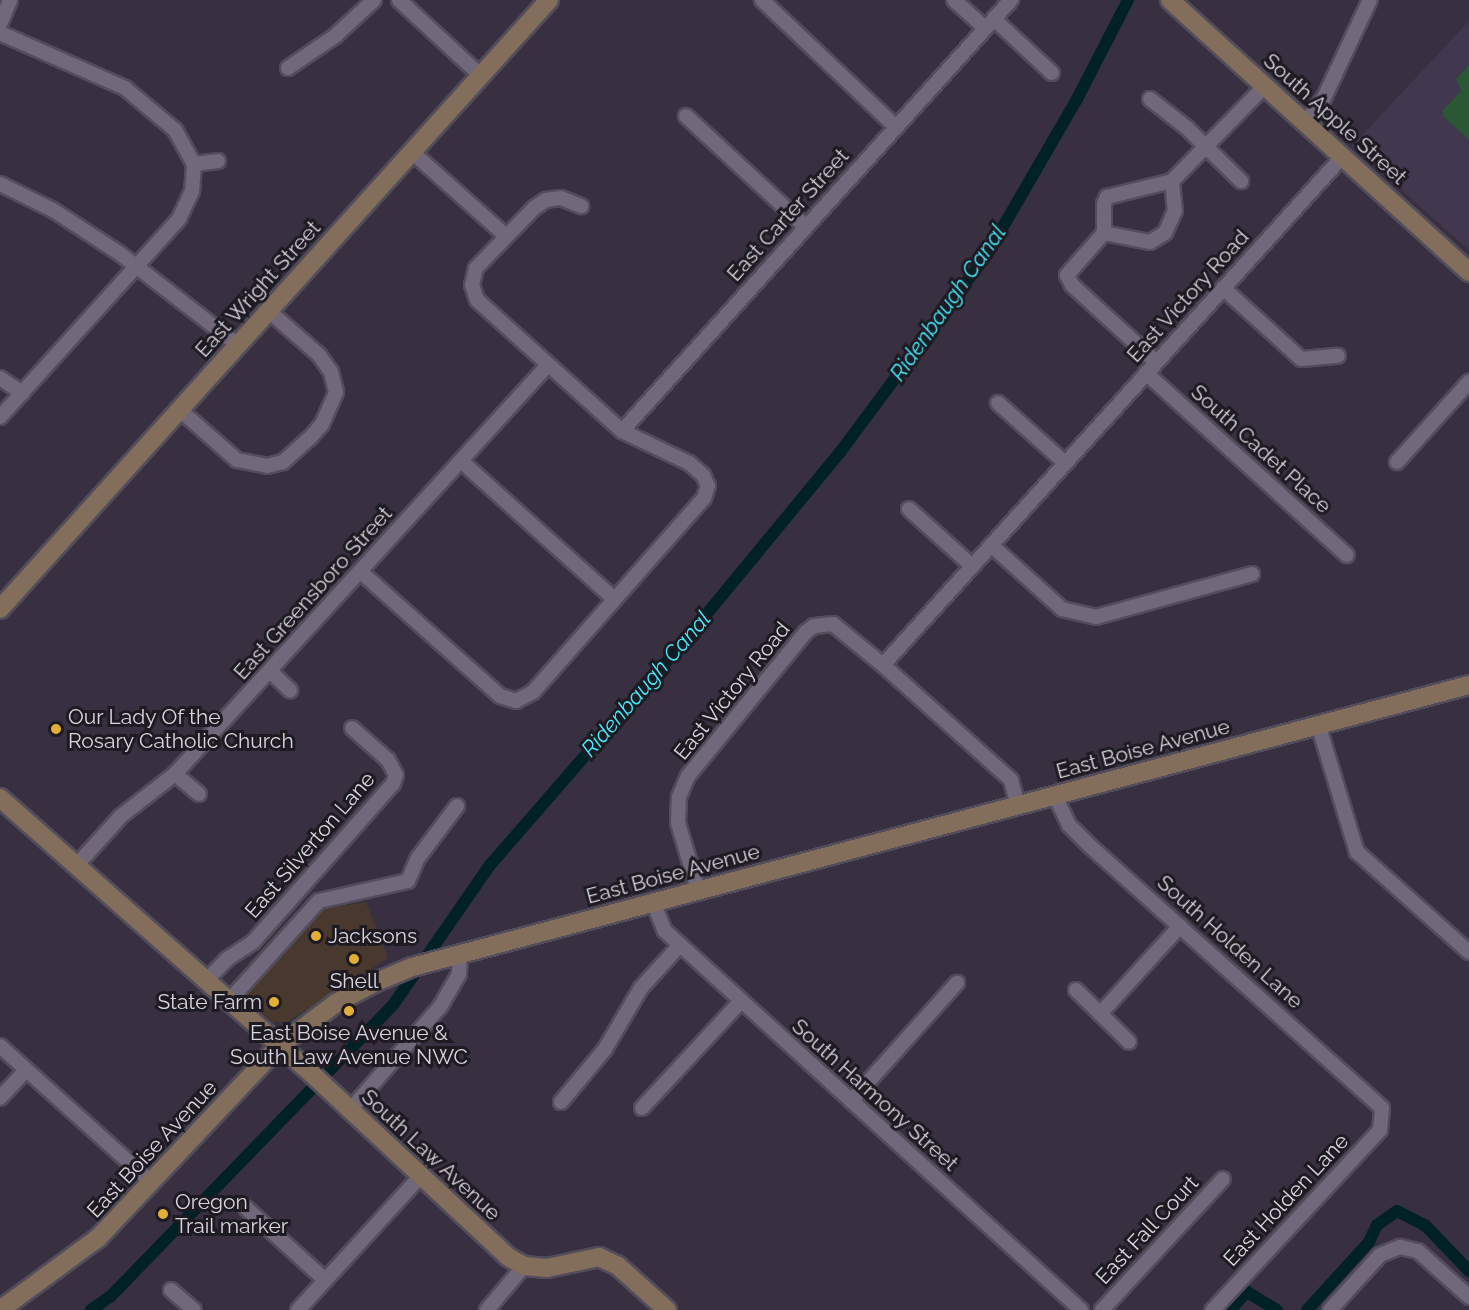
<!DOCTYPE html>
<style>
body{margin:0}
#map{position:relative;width:1469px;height:1310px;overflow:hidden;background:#383041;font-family:Raleway,sans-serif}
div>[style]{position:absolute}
.commercial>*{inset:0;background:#48382d}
.built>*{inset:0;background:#41374e}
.green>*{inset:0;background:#2a5734}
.canal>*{height:12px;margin:-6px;padding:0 6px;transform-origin:6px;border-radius:6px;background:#002125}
.roads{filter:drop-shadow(2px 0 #534d5b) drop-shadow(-2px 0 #534d5b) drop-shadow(0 2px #534d5b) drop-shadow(0 -2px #534d5b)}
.street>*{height:14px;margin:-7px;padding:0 7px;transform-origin:7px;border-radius:7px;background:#71687c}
.secondary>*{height:18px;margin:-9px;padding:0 9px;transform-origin:9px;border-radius:9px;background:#826e5b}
.dots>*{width:16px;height:16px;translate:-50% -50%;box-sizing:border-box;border:3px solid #1d1a22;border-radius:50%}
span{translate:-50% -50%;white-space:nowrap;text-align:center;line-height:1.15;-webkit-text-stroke:6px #1d1a22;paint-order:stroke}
.street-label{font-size:21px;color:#d9d5df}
.poi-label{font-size:21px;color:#d9d5df}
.left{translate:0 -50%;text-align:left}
.right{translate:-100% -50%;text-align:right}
.water-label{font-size:22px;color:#44ebfc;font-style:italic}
</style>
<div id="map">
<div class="commercial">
<div style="clip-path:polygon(366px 902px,388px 958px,287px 1022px,272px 1022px,230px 985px,279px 930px,292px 942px,323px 909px)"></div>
</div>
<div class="built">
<div style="clip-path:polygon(1469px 21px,1469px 250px,1352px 146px)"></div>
</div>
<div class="green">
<div style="clip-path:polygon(1469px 65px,1469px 140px,1443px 116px,1443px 110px,1461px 91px,1456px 79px)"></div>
</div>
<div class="canal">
<div style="left:91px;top:1310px;width:24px;rotate:-35deg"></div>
<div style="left:111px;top:1296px;width:405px;rotate:-45.9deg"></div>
<div style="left:393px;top:1005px;width:170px;rotate:-55.3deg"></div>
<div style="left:490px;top:865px;width:285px;rotate:-49deg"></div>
<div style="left:677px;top:650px;width:258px;rotate:-50.5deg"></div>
<div style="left:841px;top:451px;width:243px;rotate:-53.4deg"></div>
<div style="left:986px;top:256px;width:181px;rotate:-59.9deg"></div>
<div style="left:1077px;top:99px;width:111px;rotate:-62.7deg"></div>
<div style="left:1230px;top:1310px;width:25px;rotate:-47deg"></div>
<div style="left:1247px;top:1292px;width:35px;rotate:31deg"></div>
<div style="left:1307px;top:1310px;width:92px;rotate:-47.6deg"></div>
<div style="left:1369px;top:1242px;width:19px;rotate:-65deg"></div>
<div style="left:1377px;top:1225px;width:24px;rotate:-35deg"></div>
<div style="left:1397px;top:1211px;width:31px;rotate:27deg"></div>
<div style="left:1425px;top:1225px;width:64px;rotate:46.3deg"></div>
</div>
<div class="roads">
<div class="street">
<div style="left:399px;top:0;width:112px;rotate:42.8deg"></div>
<div style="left:762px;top:0;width:185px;rotate:43.5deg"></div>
<div style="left:954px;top:0;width:42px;rotate:42.1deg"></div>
<div style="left:994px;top:19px;width:79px;rotate:43deg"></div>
<div style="left:0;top:24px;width:26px;rotate:-67deg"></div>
<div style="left:0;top:33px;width:137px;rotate:23.7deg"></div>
<div style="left:125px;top:88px;width:65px;rotate:40deg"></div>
<div style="left:175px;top:130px;width:39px;rotate:61deg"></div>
<div style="left:194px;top:164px;width:27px;rotate:94deg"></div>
<div style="left:192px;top:191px;width:31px;rotate:115deg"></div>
<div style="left:179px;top:219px;width:267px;rotate:132.1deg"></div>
<div style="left:288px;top:68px;width:57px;rotate:-34.2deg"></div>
<div style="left:335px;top:36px;width:53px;rotate:-42.7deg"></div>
<div style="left:1150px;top:99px;width:47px;rotate:38.1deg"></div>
<div style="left:1187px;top:128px;width:76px;rotate:44.5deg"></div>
<div style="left:686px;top:116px;width:163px;rotate:42.8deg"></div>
<div style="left:1305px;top:123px;width:31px;rotate:-53deg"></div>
<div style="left:1324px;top:98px;width:108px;rotate:-64.9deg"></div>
<div style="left:412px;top:152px;width:126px;rotate:41.8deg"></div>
<div style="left:194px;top:164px;width:24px;rotate:-7deg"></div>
<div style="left:0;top:184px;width:59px;rotate:26.1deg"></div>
<div style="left:53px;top:210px;width:79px;rotate:33.1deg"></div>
<div style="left:119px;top:253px;width:150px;rotate:37.7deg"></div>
<div style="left:1104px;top:233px;width:47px;rotate:11.1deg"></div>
<div style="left:1150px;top:242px;width:17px;rotate:-31deg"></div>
<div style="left:1165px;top:233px;width:24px;rotate:-66deg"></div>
<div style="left:1175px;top:211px;width:30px;rotate:-96deg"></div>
<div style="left:1223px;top:288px;width:105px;rotate:42.3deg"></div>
<div style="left:1301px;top:359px;width:37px;rotate:-5deg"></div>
<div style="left:1156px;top:362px;width:114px;rotate:-137.5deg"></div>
<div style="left:1072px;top:285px;width:11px;rotate:-117deg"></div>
<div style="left:1067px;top:275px;width:56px;rotate:-48.6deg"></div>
<div style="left:1104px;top:233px;width:29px;rotate:-90deg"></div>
<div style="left:1104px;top:204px;width:8px;rotate:-67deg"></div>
<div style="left:1107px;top:197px;width:67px;rotate:-13.8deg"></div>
<div style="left:1172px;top:181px;width:133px;rotate:-45.6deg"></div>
<div style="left:1146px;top:373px;width:271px;rotate:42.2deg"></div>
<div style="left:0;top:378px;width:27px;rotate:34deg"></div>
<div style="left:998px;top:403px;width:90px;rotate:41.8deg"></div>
<div style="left:180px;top:410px;width:76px;rotate:41.3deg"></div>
<div style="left:237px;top:460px;width:31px;rotate:11deg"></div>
<div style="left:267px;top:466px;width:16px;rotate:-14deg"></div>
<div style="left:283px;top:462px;width:36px;rotate:-42deg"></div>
<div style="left:310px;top:438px;width:18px;rotate:-49deg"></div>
<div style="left:322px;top:424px;width:35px;rotate:-66deg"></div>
<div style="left:336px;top:392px;width:21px;rotate:-104deg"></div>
<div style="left:331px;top:372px;width:21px;rotate:-125deg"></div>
<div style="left:319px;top:355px;width:67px;rotate:-138.7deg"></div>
<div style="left:622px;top:431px;width:581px;rotate:-47.93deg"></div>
<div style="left:461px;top:461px;width:206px;rotate:42deg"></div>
<div style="left:1397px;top:462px;width:108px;rotate:-48deg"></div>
<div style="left:909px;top:509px;width:85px;rotate:42.1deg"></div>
<div style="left:991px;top:545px;width:96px;rotate:42deg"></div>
<div style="left:1062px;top:609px;width:35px;rotate:13deg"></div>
<div style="left:1096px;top:617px;width:162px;rotate:-15.4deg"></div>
<div style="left:361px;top:572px;width:186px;rotate:41.7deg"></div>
<div style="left:500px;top:696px;width:17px;rotate:17deg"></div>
<div style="left:516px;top:701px;width:19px;rotate:-28deg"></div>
<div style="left:533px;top:692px;width:259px;rotate:-48.6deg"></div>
<div style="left:704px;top:498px;width:13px;rotate:-72deg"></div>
<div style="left:708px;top:486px;width:12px;rotate:-114deg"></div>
<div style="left:703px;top:475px;width:18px;rotate:-139deg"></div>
<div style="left:689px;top:463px;width:74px;rotate:-154.5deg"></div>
<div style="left:622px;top:431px;width:195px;rotate:-137.9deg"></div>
<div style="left:477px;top:300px;width:16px;rotate:-108deg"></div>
<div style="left:472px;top:285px;width:17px;rotate:-77deg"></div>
<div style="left:476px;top:268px;width:83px;rotate:-46deg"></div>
<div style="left:534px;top:208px;width:14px;rotate:-34deg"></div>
<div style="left:546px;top:200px;width:15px;rotate:-8deg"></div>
<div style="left:561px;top:198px;width:22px;rotate:22deg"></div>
<div style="left:883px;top:665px;width:172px;rotate:41.9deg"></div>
<div style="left:1011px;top:780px;width:27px;rotate:75deg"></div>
<div style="left:270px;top:671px;width:28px;rotate:44deg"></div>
<div style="left:1318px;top:724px;width:134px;rotate:73.1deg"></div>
<div style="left:1357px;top:852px;width:150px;rotate:41.8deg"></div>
<div style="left:175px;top:774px;width:31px;rotate:40deg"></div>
<div style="left:1055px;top:796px;width:32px;rotate:64deg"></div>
<div style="left:1069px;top:825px;width:30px;rotate:45deg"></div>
<div style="left:1090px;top:846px;width:392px;rotate:41.9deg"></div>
<div style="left:1382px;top:1108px;width:22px;rotate:95deg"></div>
<div style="left:1380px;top:1130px;width:246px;rotate:132.9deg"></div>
<div style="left:76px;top:866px;width:67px;rotate:-48deg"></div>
<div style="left:121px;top:816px;width:68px;rotate:-37.9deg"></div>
<div style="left:175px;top:774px;width:554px;rotate:-47.64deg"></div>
<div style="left:698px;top:890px;width:70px;rotate:-106.6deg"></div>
<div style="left:678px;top:823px;width:26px;rotate:-88deg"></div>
<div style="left:679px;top:797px;width:23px;rotate:-67deg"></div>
<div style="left:688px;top:776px;width:186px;rotate:-50.7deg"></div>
<div style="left:806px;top:632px;width:10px;rotate:-37deg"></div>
<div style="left:814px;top:626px;width:19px;rotate:-6deg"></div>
<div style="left:833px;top:624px;width:65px;rotate:39.4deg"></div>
<div style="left:883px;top:665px;width:686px;rotate:-47.89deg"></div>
<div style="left:653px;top:902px;width:31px;rotate:68deg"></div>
<div style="left:665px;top:931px;width:563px;rotate:42.34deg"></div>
<div style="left:205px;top:982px;width:32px;rotate:-46deg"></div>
<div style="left:227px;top:959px;width:31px;rotate:-33deg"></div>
<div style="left:253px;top:942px;width:211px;rotate:-48.5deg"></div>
<div style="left:393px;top:784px;width:9px;rotate:-72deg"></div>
<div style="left:396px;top:775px;width:17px;rotate:-118deg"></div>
<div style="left:388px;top:760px;width:48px;rotate:-138.4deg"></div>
<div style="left:1076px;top:990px;width:74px;rotate:44.5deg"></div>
<div style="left:228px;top:1002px;width:136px;rotate:-48deg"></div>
<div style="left:319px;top:901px;width:91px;rotate:-12.7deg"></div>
<div style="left:408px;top:881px;width:25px;rotate:-67deg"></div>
<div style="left:418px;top:858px;width:65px;rotate:-53.1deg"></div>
<div style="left:1100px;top:1014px;width:119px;rotate:-47.7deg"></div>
<div style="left:0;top:1046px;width:203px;rotate:42deg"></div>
<div style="left:0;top:1098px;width:38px;rotate:-47deg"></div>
<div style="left:851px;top:1101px;width:159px;rotate:-48.1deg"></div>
<div style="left:561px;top:1102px;width:69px;rotate:-50.3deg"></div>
<div style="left:605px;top:1049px;width:71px;rotate:-59.5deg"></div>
<div style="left:641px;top:988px;width:58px;rotate:-47.8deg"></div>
<div style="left:642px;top:1108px;width:146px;rotate:-47.2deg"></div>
<div style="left:350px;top:1110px;width:137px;rotate:-48.9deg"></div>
<div style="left:440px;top:1007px;width:38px;rotate:-60deg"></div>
<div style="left:459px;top:974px;width:19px;rotate:-87deg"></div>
<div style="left:246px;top:1208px;width:107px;rotate:42.3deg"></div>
<div style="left:171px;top:1290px;width:30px;rotate:41deg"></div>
<div style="left:298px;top:1310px;width:182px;rotate:-47.5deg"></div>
<div style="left:487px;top:1310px;width:57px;rotate:-49.9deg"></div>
<div style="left:1102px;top:1310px;width:178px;rotate:-47.3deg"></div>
<div style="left:1330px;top:1310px;width:74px;rotate:-47.7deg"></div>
<div style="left:1380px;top:1255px;width:22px;rotate:-22deg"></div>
<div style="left:1400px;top:1247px;width:18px;rotate:13deg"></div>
<div style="left:1418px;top:1251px;width:69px;rotate:42deg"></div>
</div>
<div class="secondary">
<div style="left:1170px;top:0;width:404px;rotate:42.3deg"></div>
<div style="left:0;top:609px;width:820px;rotate:-47.97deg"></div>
<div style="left:0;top:798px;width:417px;rotate:41.5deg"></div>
<div style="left:312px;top:1074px;width:268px;rotate:43deg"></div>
<div style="left:508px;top:1257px;width:18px;rotate:29deg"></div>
<div style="left:524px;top:1266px;width:23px;rotate:5deg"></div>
<div style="left:547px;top:1268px;width:53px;rotate:-11.9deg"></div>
<div style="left:599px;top:1257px;width:21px;rotate:25deg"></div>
<div style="left:618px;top:1266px;width:66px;rotate:41.9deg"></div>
<div style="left:0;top:1310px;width:122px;rotate:-36.3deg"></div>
<div style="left:98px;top:1238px;width:264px;rotate:-46.7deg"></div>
<div style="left:279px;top:1046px;width:71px;rotate:-37deg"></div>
<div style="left:336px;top:1003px;width:43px;rotate:-27.8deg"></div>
<div style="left:374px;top:983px;width:41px;rotate:-22.8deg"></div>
<div style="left:412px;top:967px;width:1094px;rotate:-14.94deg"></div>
</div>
</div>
<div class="dots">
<div style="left:56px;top:729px;background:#e3ae34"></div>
<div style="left:316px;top:936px;background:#e3ae34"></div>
<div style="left:354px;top:959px;background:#e3ae34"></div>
<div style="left:274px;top:1002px;background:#e3ae34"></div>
<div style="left:349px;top:1011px;background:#e3ae34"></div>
<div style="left:163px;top:1214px;background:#e3ae34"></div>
</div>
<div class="street-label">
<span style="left:1335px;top:119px;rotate:42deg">South Apple Street</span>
<span style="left:788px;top:215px;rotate:-48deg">East Carter Street</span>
<span style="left:258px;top:289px;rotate:-48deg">East Wright Street</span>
<span style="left:1188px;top:296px;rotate:-48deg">East Victory Road</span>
<span style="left:1261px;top:449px;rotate:42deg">South Cadet Place</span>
<span style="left:313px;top:593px;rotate:-48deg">East Greensboro Street</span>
<span style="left:732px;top:691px;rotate:-51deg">East Victory Road</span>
<span style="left:1143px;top:749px;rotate:-15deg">East Boise Avenue</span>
<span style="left:310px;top:845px;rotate:-49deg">East Silverton Lane</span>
<span style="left:673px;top:874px;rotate:-15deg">East Boise Avenue</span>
<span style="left:1230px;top:942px;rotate:42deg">South Holden Lane</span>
<span style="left:875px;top:1095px;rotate:42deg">South Harmony Street</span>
<span style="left:152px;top:1149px;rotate:-47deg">East Boise Avenue</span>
<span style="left:431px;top:1155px;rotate:43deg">South Law Avenue</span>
<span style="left:1286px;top:1200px;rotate:-47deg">East Holden Lane</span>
<span style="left:1147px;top:1230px;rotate:-47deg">East Fall Court</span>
</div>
<div class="poi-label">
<span class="left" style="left:68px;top:729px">Our Lady Of the<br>Rosary Catholic Church</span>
<span class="left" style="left:328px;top:936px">Jacksons</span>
<span style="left:354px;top:981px">Shell</span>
<span class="right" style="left:262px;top:1002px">State Farm</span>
<span style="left:349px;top:1045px">East Boise Avenue &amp;<br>South Law Avenue NWC</span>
<span class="left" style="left:175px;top:1214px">Oregon<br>Trail marker</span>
</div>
<div class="water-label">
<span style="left:948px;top:303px;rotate:-55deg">Ridenbaugh Canal</span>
<span style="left:646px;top:684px;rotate:-49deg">Ridenbaugh Canal</span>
</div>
</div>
